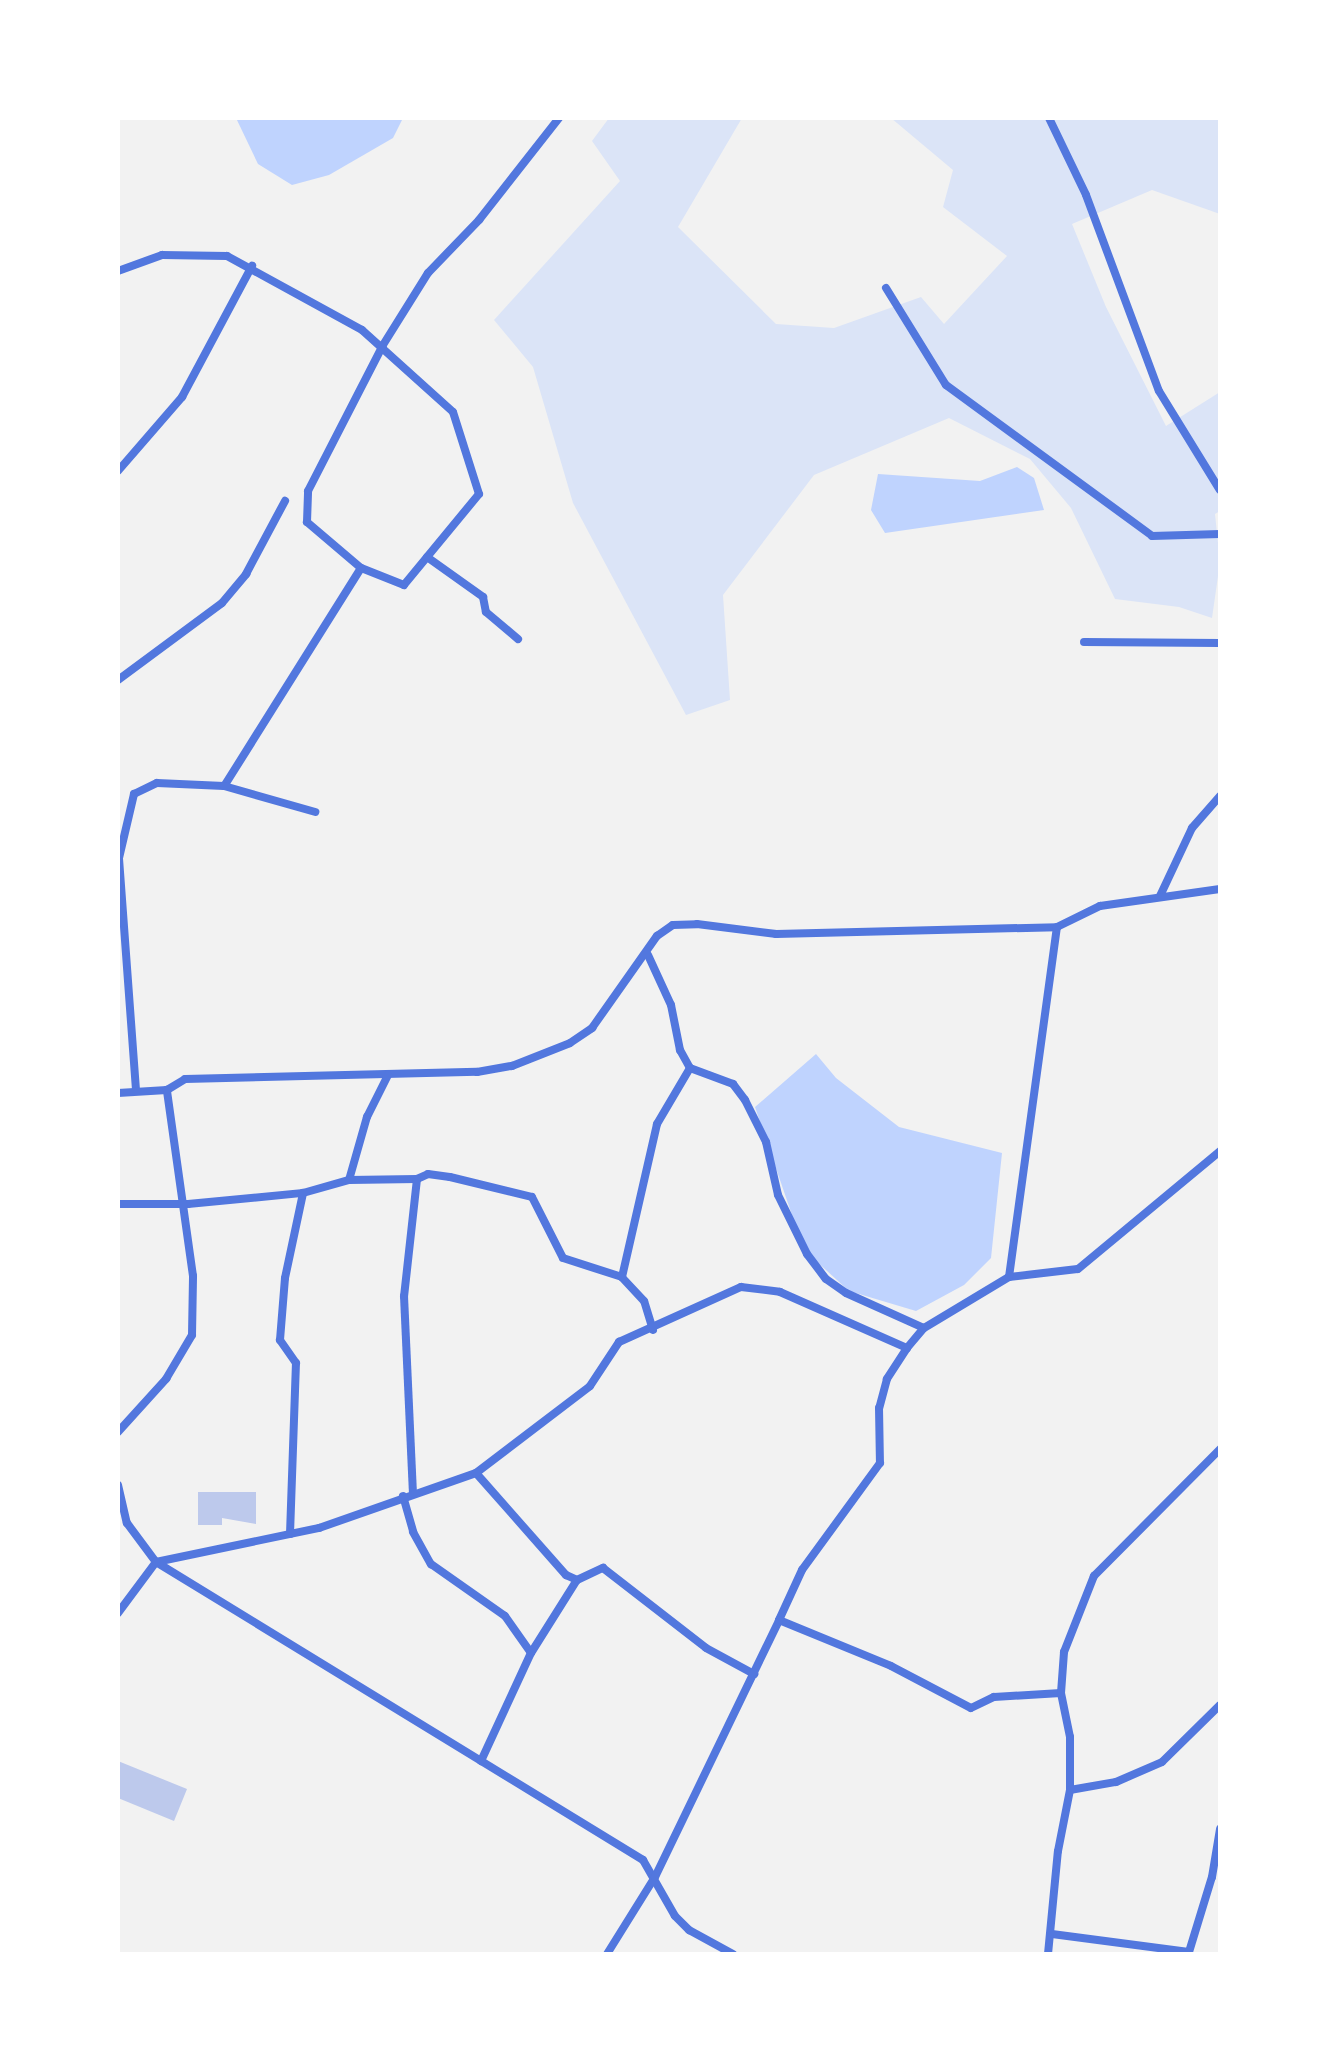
<!DOCTYPE html>
<style>
body{margin:0}
#map{position:relative;width:1338px;height:2072px;overflow:hidden;background:#f2f2f2;font-family:Rubik,sans-serif}
div>[style]{position:absolute}
.green>*{inset:0;background:#dbe4f7}
.water>*{inset:0;background:#bfd3fe}
.building>*{inset:0;background:#bdc9ec}
.minor>*{height:8px;margin:-4px;padding:0 4px;transform-origin:4px;border-radius:4px;background:#5277de}
span{translate:-50% -50%;white-space:nowrap;text-align:center;line-height:1.15;-webkit-text-stroke:8px #fff;paint-order:stroke}
.frame{position:absolute;inset:0;border:120px solid #fff;pointer-events:none}
</style>
<div id="map">
<div class="green">
<div style="clip-path:polygon(609px 118px,742px 118px,678px 227px,776px 324px,834px 328px,921px 297px,944px 324px,1007px 256px,943px 207px,953px 170px,891px 118px,1220px 118px,1220px 214px,1152px 190px,1072px 224px,1106px 307px,1166px 426px,1220px 392px,1220px 511px,1215px 514px,1220px 562px,1212px 618px,1179px 607px,1115px 599px,1071px 508px,1030px 459px,949px 418px,814px 475px,723px 595px,730px 700px,686px 715px,573px 503px,533px 367px,494px 320px,620px 181px,592px 141px)"></div>
</div>
<div class="water">
<div style="clip-path:polygon(236px 118px,403px 118px,393px 138px,329px 175px,292px 185px,258px 164px)"></div>
<div style="clip-path:polygon(1017px 467px,1034px 478px,1044px 510px,885px 533px,871px 510px,878px 474px,980px 481px)"></div>
<div style="clip-path:polygon(816px 1054px,836px 1078px,899px 1127px,1002px 1153px,991px 1258px,964px 1285px,916px 1311px,849px 1291px,804px 1250px,755px 1107px)"></div>
</div>
<div class="building">
<div style="clip-path:polygon(198px 1492px,256px 1492px,256px 1524px,222px 1518px,222px 1525px,198px 1525px)"></div>
<div style="clip-path:polygon(118px 1761px,187px 1789px,174px 1821px,118px 1798px)"></div>
</div>
<div class="minor">
<div style="left:1049px;top:118px;width:85px;rotate:64.3deg"></div>
<div style="left:1086px;top:195px;width:209px;rotate:69.6deg"></div>
<div style="left:1159px;top:391px;width:116px;rotate:58.4deg"></div>
<div style="left:118px;top:271px;width:47px;rotate:-20deg"></div>
<div style="left:162px;top:255px;width:65px;rotate:0.9deg"></div>
<div style="left:227px;top:256px;width:154px;rotate:28.7deg"></div>
<div style="left:362px;top:330px;width:122px;rotate:42deg"></div>
<div style="left:453px;top:412px;width:86px;rotate:72.4deg"></div>
<div style="left:479px;top:494px;width:118px;rotate:129.5deg"></div>
<div style="left:404px;top:585px;width:46px;rotate:-158.4deg"></div>
<div style="left:361px;top:568px;width:257px;rotate:122.1deg"></div>
<div style="left:886px;top:288px;width:114px;rotate:58.3deg"></div>
<div style="left:946px;top:385px;width:255px;rotate:36.2deg"></div>
<div style="left:1152px;top:536px;width:68px;rotate:-1.7deg"></div>
<div style="left:118px;top:471px;width:98px;rotate:-49.1deg"></div>
<div style="left:182px;top:397px;width:149px;rotate:-61.9deg"></div>
<div style="left:427px;top:557px;width:69px;rotate:35.5deg"></div>
<div style="left:483px;top:597px;width:15px;rotate:79deg"></div>
<div style="left:486px;top:612px;width:42px;rotate:40.2deg"></div>
<div style="left:361px;top:568px;width:71px;rotate:-139.6deg"></div>
<div style="left:307px;top:522px;width:31px;rotate:-88deg"></div>
<div style="left:308px;top:491px;width:164px;rotate:-62.8deg"></div>
<div style="left:383px;top:345px;width:85px;rotate:-58deg"></div>
<div style="left:428px;top:273px;width:74px;rotate:-46.1deg"></div>
<div style="left:479px;top:220px;width:130px;rotate:-51.9deg"></div>
<div style="left:1084px;top:642px;width:136px;rotate:0.4deg"></div>
<div style="left:118px;top:680px;width:129px;rotate:-36.5deg"></div>
<div style="left:222px;top:603px;width:38px;rotate:-50deg"></div>
<div style="left:246px;top:574px;width:83px;rotate:-61.9deg"></div>
<div style="left:1160px;top:896px;width:75px;rotate:-64.8deg"></div>
<div style="left:1192px;top:828px;width:43px;rotate:-48.8deg"></div>
<div style="left:648px;top:955px;width:55px;rotate:65.3deg"></div>
<div style="left:671px;top:1005px;width:46px;rotate:78.7deg"></div>
<div style="left:680px;top:1050px;width:21px;rotate:61deg"></div>
<div style="left:690px;top:1068px;width:46px;rotate:20.4deg"></div>
<div style="left:733px;top:1084px;width:20px;rotate:53deg"></div>
<div style="left:745px;top:1100px;width:47px;rotate:63.4deg"></div>
<div style="left:766px;top:1142px;width:54px;rotate:77.2deg"></div>
<div style="left:778px;top:1195px;width:66px;rotate:63.8deg"></div>
<div style="left:807px;top:1254px;width:31px;rotate:53deg"></div>
<div style="left:826px;top:1279px;width:24px;rotate:35deg"></div>
<div style="left:846px;top:1293px;width:85px;rotate:24.2deg"></div>
<div style="left:136px;top:1090px;width:233px;rotate:-94.2deg"></div>
<div style="left:119px;top:858px;width:66px;rotate:-76.8deg"></div>
<div style="left:134px;top:794px;width:25px;rotate:-26deg"></div>
<div style="left:157px;top:783px;width:67px;rotate:2.6deg"></div>
<div style="left:224px;top:786px;width:95px;rotate:15.9deg"></div>
<div style="left:118px;top:1093px;width:49px;rotate:-3.5deg"></div>
<div style="left:167px;top:1090px;width:21px;rotate:-31deg"></div>
<div style="left:185px;top:1079px;width:292px;rotate:-1.4deg"></div>
<div style="left:477px;top:1072px;width:36px;rotate:-10deg"></div>
<div style="left:512px;top:1066px;width:62px;rotate:-21.6deg"></div>
<div style="left:570px;top:1043px;width:27px;rotate:-34deg"></div>
<div style="left:592px;top:1028px;width:113px;rotate:-54.8deg"></div>
<div style="left:657px;top:936px;width:19px;rotate:-35deg"></div>
<div style="left:673px;top:925px;width:24px;rotate:-2deg"></div>
<div style="left:697px;top:924px;width:80px;rotate:7.2deg"></div>
<div style="left:776px;top:934px;width:281px;rotate:-1.4deg"></div>
<div style="left:1057px;top:927px;width:48px;rotate:-26deg"></div>
<div style="left:1100px;top:906px;width:121px;rotate:-8.1deg"></div>
<div style="left:417px;top:1179px;width:12px;rotate:-24deg"></div>
<div style="left:428px;top:1174px;width:22px;rotate:8deg"></div>
<div style="left:450px;top:1177px;width:84px;rotate:13.7deg"></div>
<div style="left:532px;top:1197px;width:68px;rotate:63.1deg"></div>
<div style="left:563px;top:1258px;width:62px;rotate:17.9deg"></div>
<div style="left:349px;top:1180px;width:66px;rotate:-74.1deg"></div>
<div style="left:367px;top:1117px;width:47px;rotate:-63.4deg"></div>
<div style="left:118px;top:1204px;width:70px"></div>
<div style="left:188px;top:1204px;width:116px;rotate:-5.5deg"></div>
<div style="left:303px;top:1193px;width:48px;rotate:-15.8deg"></div>
<div style="left:349px;top:1180px;width:68px;rotate:-0.8deg"></div>
<div style="left:417px;top:1179px;width:118px;rotate:96.3deg"></div>
<div style="left:404px;top:1296px;width:197px;rotate:87.4deg"></div>
<div style="left:1009px;top:1277px;width:69px;rotate:-6.6deg"></div>
<div style="left:1078px;top:1269px;width:185px;rotate:-39.7deg"></div>
<div style="left:653px;top:1330px;width:30px;rotate:-107deg"></div>
<div style="left:644px;top:1301px;width:33px;rotate:-133deg"></div>
<div style="left:622px;top:1277px;width:157px;rotate:-77.1deg"></div>
<div style="left:657px;top:1124px;width:65px;rotate:-59.5deg"></div>
<div style="left:907px;top:1348px;width:37px;rotate:123deg"></div>
<div style="left:887px;top:1379px;width:30px;rotate:105deg"></div>
<div style="left:879px;top:1408px;width:55px;rotate:89deg"></div>
<div style="left:880px;top:1463px;width:132px;rotate:126.1deg"></div>
<div style="left:802px;top:1570px;width:55px;rotate:114.7deg"></div>
<div style="left:779px;top:1620px;width:121px;rotate:22.3deg"></div>
<div style="left:891px;top:1666px;width:90px;rotate:27.7deg"></div>
<div style="left:971px;top:1708px;width:25px;rotate:-26deg"></div>
<div style="left:994px;top:1697px;width:67px;rotate:-3.4deg"></div>
<div style="left:118px;top:1432px;width:72px;rotate:-47.8deg"></div>
<div style="left:166px;top:1379px;width:51px;rotate:-59.4deg"></div>
<div style="left:192px;top:1335px;width:59px;rotate:-89deg"></div>
<div style="left:193px;top:1276px;width:188px;rotate:-98deg"></div>
<div style="left:476px;top:1473px;width:136px;rotate:48.6deg"></div>
<div style="left:566px;top:1575px;width:12px;rotate:24deg"></div>
<div style="left:577px;top:1580px;width:29px;rotate:-25deg"></div>
<div style="left:603px;top:1568px;width:130px;rotate:37.8deg"></div>
<div style="left:706px;top:1648px;width:55px;rotate:28.4deg"></div>
<div style="left:118px;top:1485px;width:39px;rotate:77deg"></div>
<div style="left:127px;top:1523px;width:49px;rotate:53.4deg"></div>
<div style="left:156px;top:1562px;width:571px;rotate:31.46deg"></div>
<div style="left:643px;top:1860px;width:64px;rotate:60.3deg"></div>
<div style="left:675px;top:1916px;width:20px;rotate:45deg"></div>
<div style="left:689px;top:1930px;width:50px;rotate:28.6deg"></div>
<div style="left:403px;top:1496px;width:37px;rotate:74deg"></div>
<div style="left:413px;top:1532px;width:37px;rotate:61deg"></div>
<div style="left:431px;top:1564px;width:90px;rotate:35.1deg"></div>
<div style="left:505px;top:1616px;width:45px;rotate:54.9deg"></div>
<div style="left:290px;top:1534px;width:171px;rotate:-88deg"></div>
<div style="left:296px;top:1363px;width:28px;rotate:-125deg"></div>
<div style="left:280px;top:1340px;width:62px;rotate:-85.4deg"></div>
<div style="left:285px;top:1278px;width:87px;rotate:-78deg"></div>
<div style="left:118px;top:1613px;width:64px;rotate:-53.3deg"></div>
<div style="left:156px;top:1562px;width:167px;rotate:-11.8deg"></div>
<div style="left:319px;top:1528px;width:166px;rotate:-19.3deg"></div>
<div style="left:476px;top:1473px;width:143px;rotate:-37.3deg"></div>
<div style="left:590px;top:1386px;width:53px;rotate:-56.6deg"></div>
<div style="left:619px;top:1342px;width:134px;rotate:-24.3deg"></div>
<div style="left:741px;top:1287px;width:39px;rotate:7deg"></div>
<div style="left:780px;top:1292px;width:139px;rotate:23.8deg"></div>
<div style="left:907px;top:1348px;width:26px;rotate:-50deg"></div>
<div style="left:924px;top:1328px;width:99px;rotate:-31deg"></div>
<div style="left:1009px;top:1277px;width:353px;rotate:-82.2deg"></div>
<div style="left:481px;top:1761px;width:119px;rotate:-65.2deg"></div>
<div style="left:531px;top:1653px;width:86px;rotate:-57.8deg"></div>
<div style="left:1070px;top:1790px;width:53px;rotate:-90deg"></div>
<div style="left:1070px;top:1737px;width:45px;rotate:-101.6deg"></div>
<div style="left:1061px;top:1693px;width:41px;rotate:-85.8deg"></div>
<div style="left:1064px;top:1652px;width:82px;rotate:-68.5deg"></div>
<div style="left:1094px;top:1576px;width:179px;rotate:-45.2deg"></div>
<div style="left:1052px;top:1934px;width:138px;rotate:7.5deg"></div>
<div style="left:1189px;top:1952px;width:78px;rotate:-73deg"></div>
<div style="left:1212px;top:1877px;width:49px;rotate:-80.5deg"></div>
<div style="left:607px;top:1954px;width:91px;rotate:-58.1deg"></div>
<div style="left:655px;top:1877px;width:285px;rotate:-64.2deg"></div>
<div style="left:1048px;top:1954px;width:103px;rotate:-84.5deg"></div>
<div style="left:1058px;top:1851px;width:62px;rotate:-78.9deg"></div>
<div style="left:1070px;top:1790px;width:47px;rotate:-9.9deg"></div>
<div style="left:1116px;top:1782px;width:50px;rotate:-23.5deg"></div>
<div style="left:1162px;top:1762px;width:81px;rotate:-44.5deg"></div>
</div>
<div class="frame"></div>
</div>
